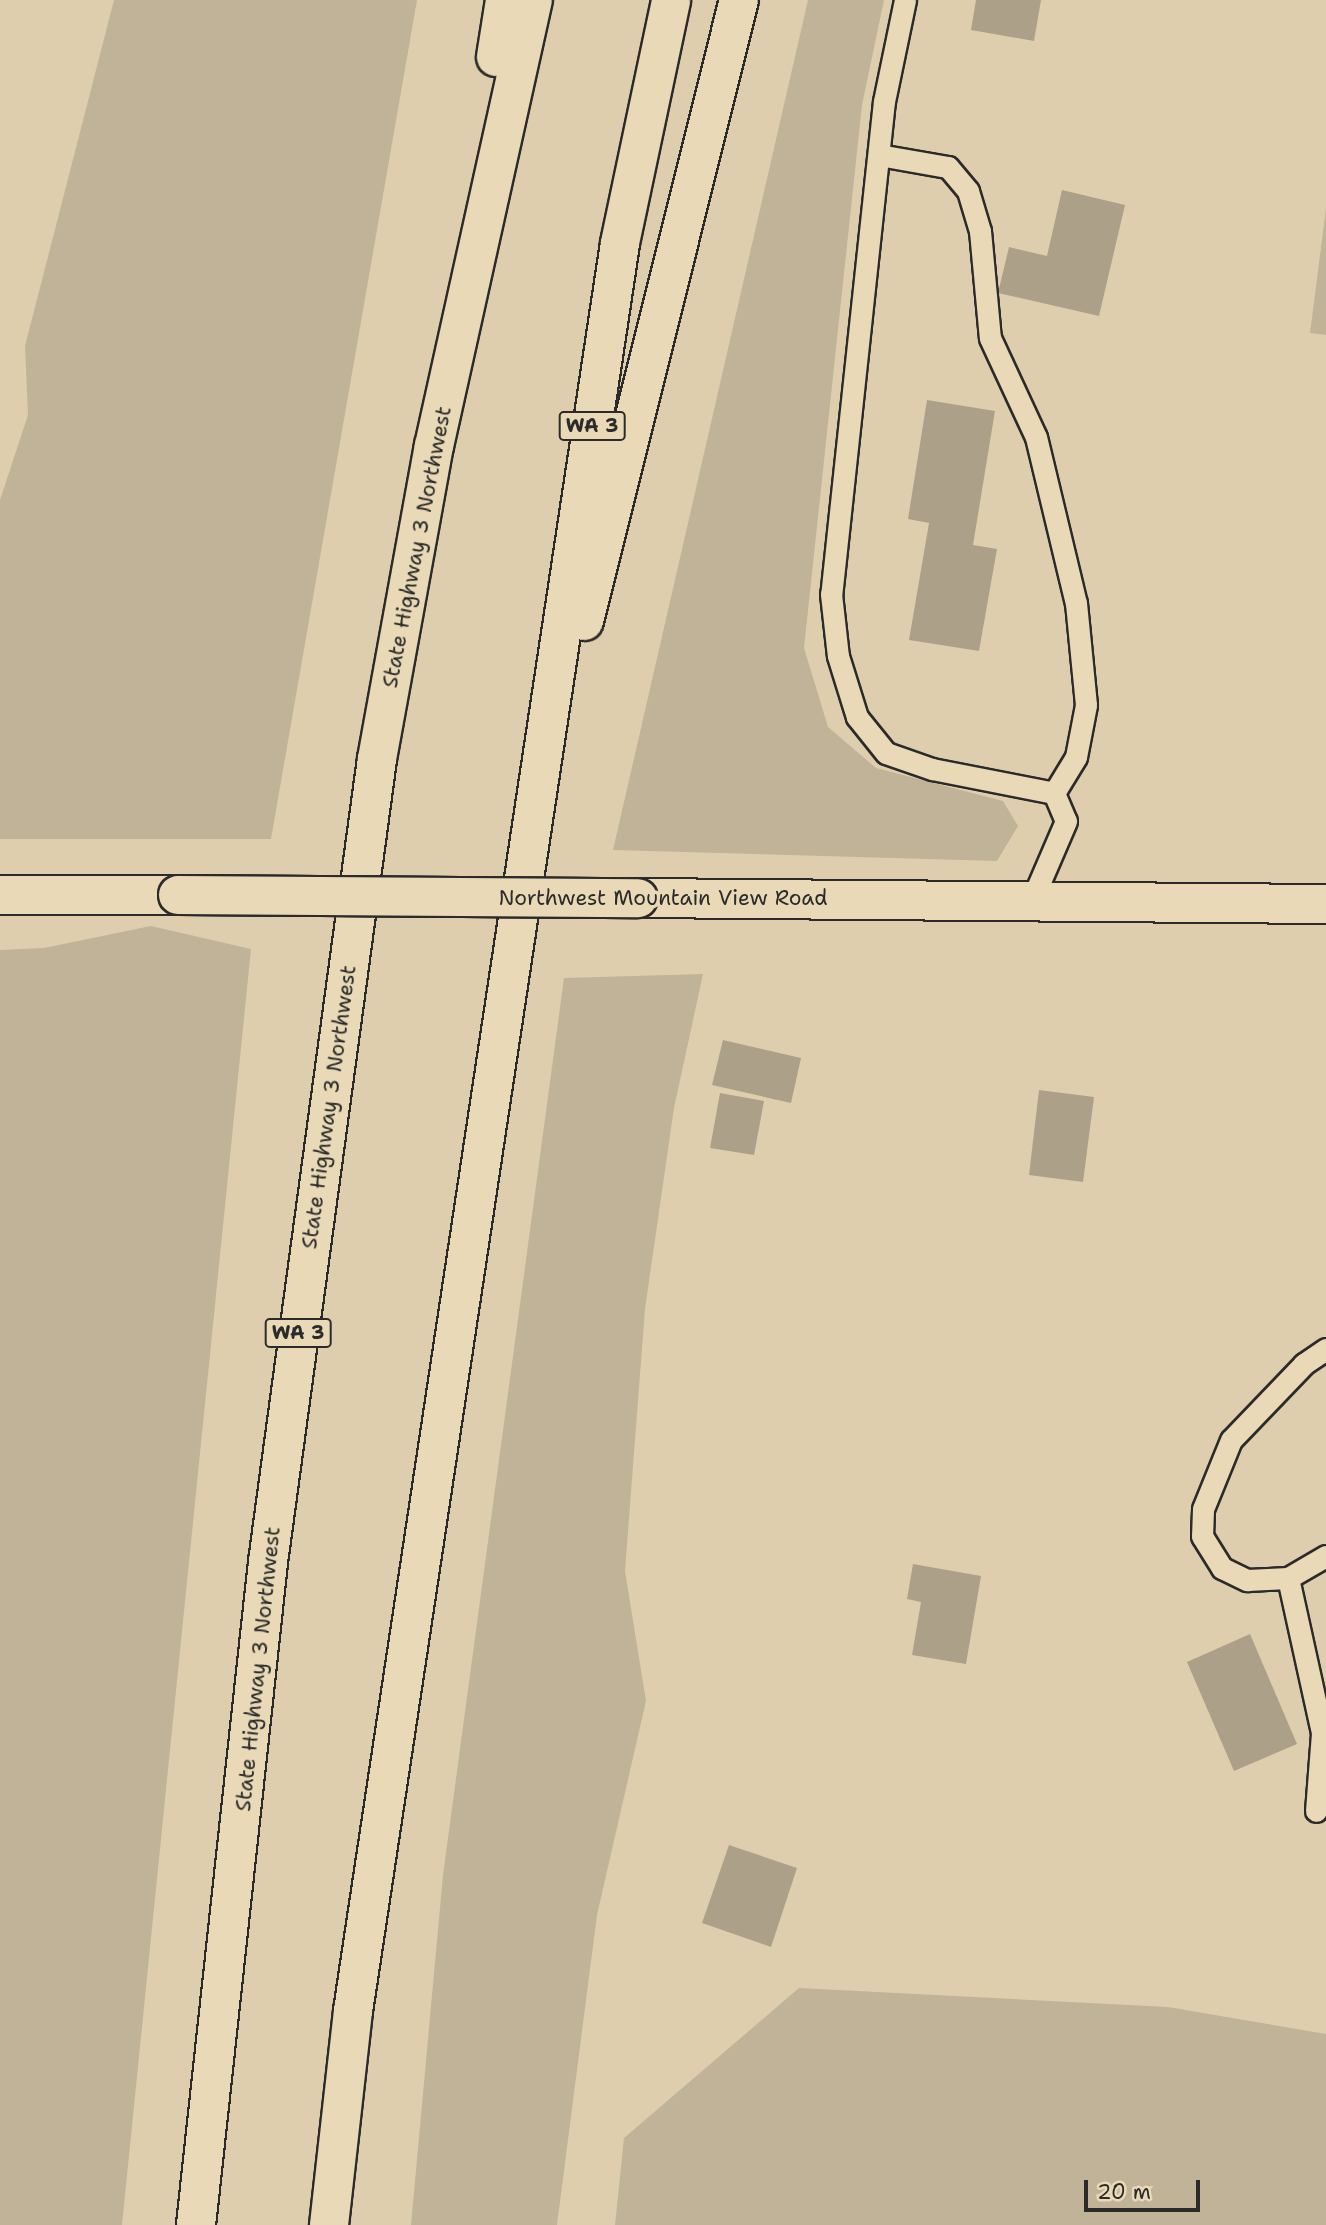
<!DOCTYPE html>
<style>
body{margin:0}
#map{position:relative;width:1326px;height:2225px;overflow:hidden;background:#dfceae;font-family:"Shantell Sans",sans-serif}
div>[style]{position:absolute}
.green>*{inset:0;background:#c1b398}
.building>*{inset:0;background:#ada089}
.roads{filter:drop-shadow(2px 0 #2b2b2b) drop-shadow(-2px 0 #2b2b2b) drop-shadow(0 2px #2b2b2b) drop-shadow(0 -2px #2b2b2b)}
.lane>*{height:21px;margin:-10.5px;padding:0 10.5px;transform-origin:10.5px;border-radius:10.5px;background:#ead9b6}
.street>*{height:38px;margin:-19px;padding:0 19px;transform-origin:19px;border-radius:19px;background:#ead9b6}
.secondary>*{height:38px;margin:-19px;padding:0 19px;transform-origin:19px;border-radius:19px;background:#ead9b6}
.highway>*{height:38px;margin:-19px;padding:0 19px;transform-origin:19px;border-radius:19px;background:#ead9b6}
.bridges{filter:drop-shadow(2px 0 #2b2b2b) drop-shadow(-2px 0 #2b2b2b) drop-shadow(0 2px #2b2b2b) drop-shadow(0 -2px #2b2b2b)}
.street-bridge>*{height:38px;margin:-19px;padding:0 19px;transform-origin:19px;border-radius:19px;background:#ead9b6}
span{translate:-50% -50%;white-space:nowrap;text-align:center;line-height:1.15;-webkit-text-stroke:7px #ead9b6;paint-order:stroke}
.shield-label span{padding:2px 5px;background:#ead9b6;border:2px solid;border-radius:5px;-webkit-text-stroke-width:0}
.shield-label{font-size:19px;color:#2b2b2b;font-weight:700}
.street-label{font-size:21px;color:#2b2b2b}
.scale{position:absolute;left:1084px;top:2180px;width:116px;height:32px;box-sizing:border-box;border:4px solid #2b2b2b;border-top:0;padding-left:9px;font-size:21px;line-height:24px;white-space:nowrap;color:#2b2b2b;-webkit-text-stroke:5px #ead9b6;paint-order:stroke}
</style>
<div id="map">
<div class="green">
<div style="clip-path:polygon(114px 0,417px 0,271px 839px,0 839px,0 500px,28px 415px,25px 346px)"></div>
<div style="clip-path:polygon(808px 0,884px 0,862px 105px,804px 648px,828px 727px,876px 768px,1003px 801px,1018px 826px,997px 861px,613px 850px)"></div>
<div style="clip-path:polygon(1326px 208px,1326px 335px,1310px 333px)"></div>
<div style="clip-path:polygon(151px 926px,251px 949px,122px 2225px,0 2225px,0 950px,44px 948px)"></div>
<div style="clip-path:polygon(703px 974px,674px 1108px,645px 1309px,625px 1571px,646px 1701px,597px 1915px,557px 2225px,411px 2225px,443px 1875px,564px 978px)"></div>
<div style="clip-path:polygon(799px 1988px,1168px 2007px,1326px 2034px,1326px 2225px,615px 2225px,624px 2138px)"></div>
</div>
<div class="building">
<div style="clip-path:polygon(976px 0,1041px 0,1034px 41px,971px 30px)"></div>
<div style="clip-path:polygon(1062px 190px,1125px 205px,1099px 316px,998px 293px,1009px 247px,1047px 256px)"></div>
<div style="clip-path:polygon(927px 400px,995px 411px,973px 545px,997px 549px,979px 651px,909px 640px,929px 523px,908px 519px)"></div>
<div style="clip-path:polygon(723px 1040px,801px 1058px,791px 1103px,712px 1085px)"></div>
<div style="clip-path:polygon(1039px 1090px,1094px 1097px,1083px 1182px,1029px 1175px)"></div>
<div style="clip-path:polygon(720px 1093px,764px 1101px,754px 1155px,710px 1148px)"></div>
<div style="clip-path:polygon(913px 1564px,981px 1576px,966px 1664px,912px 1655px,921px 1602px,907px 1599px)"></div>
<div style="clip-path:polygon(1250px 1634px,1297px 1744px,1234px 1771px,1187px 1662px)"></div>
<div style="clip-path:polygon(729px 1845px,797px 1868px,771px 1947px,702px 1923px)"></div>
</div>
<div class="roads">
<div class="lane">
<div style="left:905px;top:0;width:103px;rotate:101.7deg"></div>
<div style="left:884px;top:101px;width:496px;rotate:96.1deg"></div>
<div style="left:831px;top:594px;width:62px;rotate:83.6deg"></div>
<div style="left:838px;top:656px;width:64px;rotate:72.7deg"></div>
<div style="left:857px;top:717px;width:46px;rotate:51.1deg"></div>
<div style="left:886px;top:753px;width:49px;rotate:19.2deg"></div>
<div style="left:932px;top:769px;width:124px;rotate:11.1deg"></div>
<div style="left:1054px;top:793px;width:30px;rotate:67deg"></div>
<div style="left:1066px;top:821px;width:86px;rotate:113.3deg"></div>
<div style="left:879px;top:155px;width:70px;rotate:9.9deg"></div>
<div style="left:948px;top:167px;width:31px;rotate:50deg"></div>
<div style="left:968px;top:191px;width:42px;rotate:73.3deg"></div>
<div style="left:980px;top:231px;width:107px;rotate:84.7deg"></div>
<div style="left:990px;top:338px;width:109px;rotate:65.1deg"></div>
<div style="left:1036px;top:437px;width:171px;rotate:76.5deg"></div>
<div style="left:1076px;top:603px;width:102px;rotate:84.4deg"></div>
<div style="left:1086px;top:705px;width:53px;rotate:100.9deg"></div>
<div style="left:1076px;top:757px;width:42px;rotate:121.4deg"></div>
<div style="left:1326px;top:1349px;width:27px;rotate:146deg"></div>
<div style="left:1304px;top:1364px;width:105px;rotate:133.8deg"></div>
<div style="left:1231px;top:1440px;width:74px;rotate:112.1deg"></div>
<div style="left:1203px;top:1509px;width:27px;rotate:92deg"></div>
<div style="left:1202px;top:1536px;width:38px;rotate:58deg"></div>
<div style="left:1222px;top:1568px;width:28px;rotate:26deg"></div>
<div style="left:1247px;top:1580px;width:41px;rotate:-2.8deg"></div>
<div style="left:1288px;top:1578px;width:44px;rotate:-30.1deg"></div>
<div style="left:1288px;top:1578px;width:159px;rotate:77.6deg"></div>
<div style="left:1322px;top:1733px;width:78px;rotate:94.4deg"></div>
</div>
<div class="street">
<div style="left:0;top:895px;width:178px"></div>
</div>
<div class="secondary">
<div style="left:638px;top:898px;width:688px;rotate:0.5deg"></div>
</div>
<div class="highway">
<div style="left:496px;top:57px;width:58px;rotate:-81deg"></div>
<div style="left:584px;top:621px;width:640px;rotate:-75.99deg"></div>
<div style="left:196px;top:2225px;width:667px;rotate:-83.8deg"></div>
<div style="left:268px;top:1562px;width:810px;rotate:-82.27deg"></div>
<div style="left:377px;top:759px;width:318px;rotate:-79.7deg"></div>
<div style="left:434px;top:446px;width:457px;rotate:-77.5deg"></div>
<div style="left:329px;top:2225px;width:215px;rotate:-83.6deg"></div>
<div style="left:353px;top:2011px;width:1788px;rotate:-81.41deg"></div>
<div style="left:620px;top:243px;width:248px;rotate:-78.1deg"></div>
</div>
</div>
<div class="bridges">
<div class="street-bridge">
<div style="left:178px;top:895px;width:460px;rotate:0.4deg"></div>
</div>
</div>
<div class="shield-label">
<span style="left:592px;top:426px">WA 3</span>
<span style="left:298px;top:1333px">WA 3</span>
</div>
<div class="street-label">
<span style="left:417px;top:547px;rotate:-79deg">State Highway 3 Northwest</span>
<span style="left:663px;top:898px">Northwest Mountain View Road</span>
<span style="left:329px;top:1107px;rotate:-82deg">State Highway 3 Northwest</span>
<span style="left:258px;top:1669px;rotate:-84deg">State Highway 3 Northwest</span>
</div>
<div class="scale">20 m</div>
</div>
